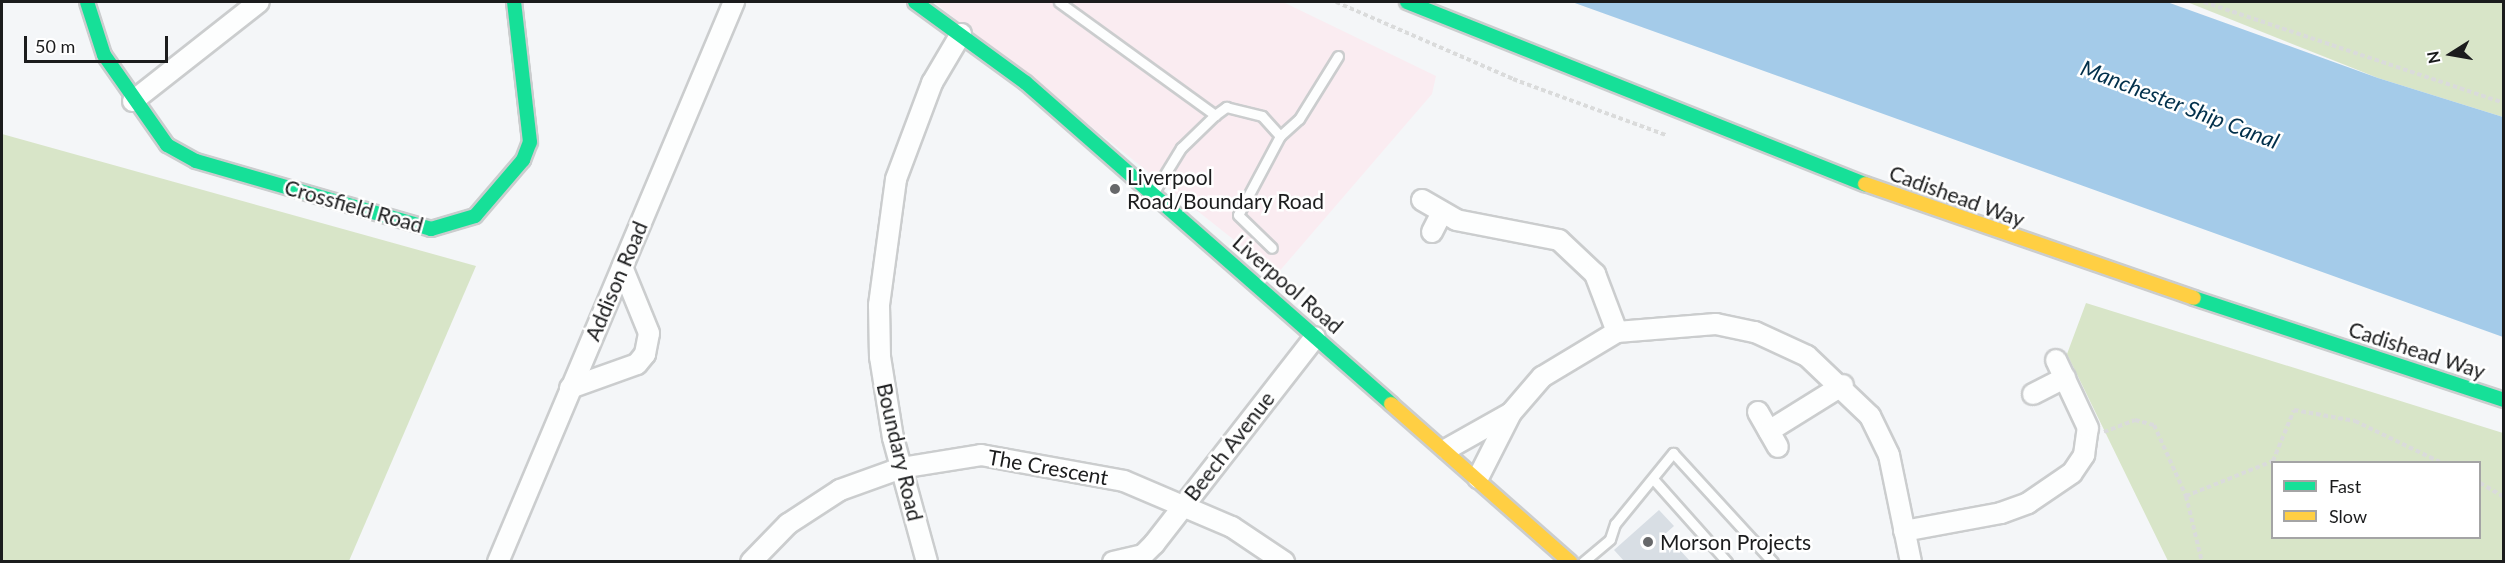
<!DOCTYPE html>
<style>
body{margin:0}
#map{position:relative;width:2505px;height:563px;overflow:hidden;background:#f4f6f8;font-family:Lato,sans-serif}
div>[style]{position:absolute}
.industrial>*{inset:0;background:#faecf1}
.green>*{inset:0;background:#d8e5c8}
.water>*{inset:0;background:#a4cbe9}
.building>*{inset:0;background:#d8dee4}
.path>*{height:4px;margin-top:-2px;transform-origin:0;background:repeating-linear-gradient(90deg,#dadbdb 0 4.5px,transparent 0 7.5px)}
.roads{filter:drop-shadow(2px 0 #cbcdce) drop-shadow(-2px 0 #cbcdce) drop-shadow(0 2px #cbcdce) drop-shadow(0 -2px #cbcdce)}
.lane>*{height:9px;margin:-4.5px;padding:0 4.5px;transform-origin:4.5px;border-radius:4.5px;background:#fdfefe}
.street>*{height:20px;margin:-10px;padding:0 10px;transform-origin:10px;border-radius:10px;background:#fdfefe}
.fast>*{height:14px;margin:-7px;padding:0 7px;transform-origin:7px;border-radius:7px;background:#16e098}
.slow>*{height:14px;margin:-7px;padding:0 7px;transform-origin:7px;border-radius:7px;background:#ffcf43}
.dots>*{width:16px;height:16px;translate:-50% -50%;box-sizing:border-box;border:3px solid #fff;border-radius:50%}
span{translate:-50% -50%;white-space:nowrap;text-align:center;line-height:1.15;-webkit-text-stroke:5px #fff;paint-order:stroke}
.poi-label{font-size:21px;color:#1b1c1d}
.left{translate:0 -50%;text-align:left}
.street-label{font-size:21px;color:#1b1c1d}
.water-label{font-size:22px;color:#02304b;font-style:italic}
.frame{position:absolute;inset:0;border:3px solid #1b1c1d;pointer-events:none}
.legend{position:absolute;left:2271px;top:461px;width:210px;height:78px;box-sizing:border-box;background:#fff;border:2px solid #a4a4a5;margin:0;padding:8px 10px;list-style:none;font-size:18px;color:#1b1c1d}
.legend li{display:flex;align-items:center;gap:12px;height:30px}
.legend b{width:30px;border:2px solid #a4a4a5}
.north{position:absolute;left:2421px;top:24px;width:60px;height:60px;-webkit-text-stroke:4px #fff;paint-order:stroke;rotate:259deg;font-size:16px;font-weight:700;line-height:24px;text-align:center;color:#1b1c1d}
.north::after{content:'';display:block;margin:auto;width:21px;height:27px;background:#1b1c1d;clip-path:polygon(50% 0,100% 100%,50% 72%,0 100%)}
.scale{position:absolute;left:24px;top:36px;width:144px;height:27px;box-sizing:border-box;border:3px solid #1b1c1d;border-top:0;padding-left:8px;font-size:18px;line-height:21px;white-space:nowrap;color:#1b1c1d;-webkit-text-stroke:4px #fff;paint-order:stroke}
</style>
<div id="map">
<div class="industrial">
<div style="clip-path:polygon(934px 2px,1283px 2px,1436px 76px,1432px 94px,1277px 274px)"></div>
</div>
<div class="green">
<div style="clip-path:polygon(2187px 2px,2503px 2px,2503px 117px,2378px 78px)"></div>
<div style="clip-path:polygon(2px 134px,476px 266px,349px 561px,2px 561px)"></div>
<div style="clip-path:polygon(evenodd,2086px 303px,2503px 433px,2503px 561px,2168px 561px,2067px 354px,2086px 303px,2272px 462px,2480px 462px,2480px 538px,2272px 538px,2272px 462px)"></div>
</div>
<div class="water">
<div style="clip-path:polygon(1572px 2px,2167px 2px,2378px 78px,2503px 117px,2503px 337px)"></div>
</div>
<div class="building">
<div style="clip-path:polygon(1659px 510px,1674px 526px,1665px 534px,1690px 561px,1624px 561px,1614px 550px)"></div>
</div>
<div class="path">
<div style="left:1336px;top:2px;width:193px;rotate:23.5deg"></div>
<div style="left:1513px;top:79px;width:163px;rotate:20.1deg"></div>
<div style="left:2204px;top:2px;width:317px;rotate:18.6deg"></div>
<div style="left:2104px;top:432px;width:33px;rotate:-21deg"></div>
<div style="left:2135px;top:420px;width:20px;rotate:15deg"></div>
<div style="left:2154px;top:425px;width:78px;rotate:65.7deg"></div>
<div style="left:2186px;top:496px;width:68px;rotate:76.4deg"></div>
<div style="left:2480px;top:483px;width:28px;rotate:30deg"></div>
<div style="left:2186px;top:496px;width:94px;rotate:-21.9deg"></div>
<div style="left:2273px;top:461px;width:55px;rotate:-67.6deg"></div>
<div style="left:2294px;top:410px;width:62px;rotate:10.2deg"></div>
<div style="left:2355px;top:421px;width:94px;rotate:25.8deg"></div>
</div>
<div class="roads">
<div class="lane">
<div style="left:1059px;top:2px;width:193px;rotate:35.9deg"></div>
<div style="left:1280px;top:136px;width:25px;rotate:-42deg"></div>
<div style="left:1299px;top:119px;width:74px;rotate:-58.2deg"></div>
<div style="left:1154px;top:192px;width:52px;rotate:-58.5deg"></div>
<div style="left:1181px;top:148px;width:47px;rotate:-44.1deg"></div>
<div style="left:1215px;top:115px;width:14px;rotate:-36deg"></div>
<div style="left:1226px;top:107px;width:37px;rotate:14deg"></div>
<div style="left:1262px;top:116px;width:27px;rotate:48deg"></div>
<div style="left:1280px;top:136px;width:89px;rotate:118deg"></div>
<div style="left:1238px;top:215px;width:47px;rotate:44.1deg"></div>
<div style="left:1654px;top:480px;width:110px;rotate:48.3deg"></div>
<div style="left:1583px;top:562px;width:35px;rotate:-40deg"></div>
<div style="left:1610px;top:539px;width:16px;rotate:-72deg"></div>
<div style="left:1615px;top:524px;width:92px;rotate:-50.8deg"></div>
<div style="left:1673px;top:453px;width:148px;rotate:47.5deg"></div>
</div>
<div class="street">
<div style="left:133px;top:101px;width:160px;rotate:-38.2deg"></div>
<div style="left:1422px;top:200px;width:39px;rotate:30deg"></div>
<div style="left:1456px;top:220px;width:105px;rotate:11deg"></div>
<div style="left:1559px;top:240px;width:50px;rotate:43.4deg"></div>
<div style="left:1595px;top:274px;width:62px;rotate:69.2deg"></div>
<div style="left:1432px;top:232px;width:20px;rotate:-63deg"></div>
<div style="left:570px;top:388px;width:71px;rotate:-19.7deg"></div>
<div style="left:637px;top:364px;width:13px;rotate:-51deg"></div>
<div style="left:645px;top:354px;width:21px;rotate:-79deg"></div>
<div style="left:649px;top:333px;width:71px;rotate:-112.2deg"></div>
<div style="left:2033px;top:394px;width:36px;rotate:-27deg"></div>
<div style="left:1758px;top:412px;width:40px;rotate:60.3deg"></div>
<div style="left:1769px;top:431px;width:87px;rotate:-31.9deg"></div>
<div style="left:1447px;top:449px;width:73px;rotate:-29.4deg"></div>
<div style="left:1511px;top:413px;width:48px;rotate:-49.3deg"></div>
<div style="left:1542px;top:377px;width:87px;rotate:-31deg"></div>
<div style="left:1617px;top:332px;width:99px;rotate:-4.6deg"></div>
<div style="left:1716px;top:324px;width:40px;rotate:12deg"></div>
<div style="left:1755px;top:332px;width:57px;rotate:24.8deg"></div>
<div style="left:1807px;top:356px;width:87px;rotate:43.6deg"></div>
<div style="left:1870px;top:416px;width:43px;rotate:64deg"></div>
<div style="left:1889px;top:455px;width:109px;rotate:78.4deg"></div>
<div style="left:1478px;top:478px;width:73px;rotate:-63.1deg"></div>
<div style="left:1904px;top:531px;width:99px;rotate:-10.5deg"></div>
<div style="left:2001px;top:513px;width:29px;rotate:-20deg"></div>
<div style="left:2028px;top:503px;width:53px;rotate:-34.3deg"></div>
<div style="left:2072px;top:473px;width:22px;rotate:-56deg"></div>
<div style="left:2084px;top:455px;width:27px;rotate:-82deg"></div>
<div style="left:2088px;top:428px;width:75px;rotate:-115.2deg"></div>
<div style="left:498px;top:562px;width:608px;rotate:-67.15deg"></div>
<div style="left:751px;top:562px;width:53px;rotate:-45.8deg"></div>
<div style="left:788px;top:524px;width:62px;rotate:-33.2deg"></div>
<div style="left:840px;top:490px;width:65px;rotate:-19.8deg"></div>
<div style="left:901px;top:468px;width:81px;rotate:-9.2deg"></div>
<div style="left:981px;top:455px;width:145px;rotate:10.3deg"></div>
<div style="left:1124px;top:481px;width:117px;rotate:23.1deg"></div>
<div style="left:1232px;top:527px;width:63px;rotate:33.9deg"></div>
<div style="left:927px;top:562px;width:129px;rotate:-105.3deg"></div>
<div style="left:893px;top:438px;width:82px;rotate:-99.1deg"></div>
<div style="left:880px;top:357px;width:52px;rotate:-91.1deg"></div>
<div style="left:879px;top:305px;width:127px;rotate:-82.3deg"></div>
<div style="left:896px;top:179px;width:103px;rotate:-69.4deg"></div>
<div style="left:932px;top:83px;width:57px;rotate:-59.4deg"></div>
<div style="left:1113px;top:562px;width:31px;rotate:-13deg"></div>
<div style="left:1143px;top:555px;width:16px;rotate:-45deg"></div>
<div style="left:1154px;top:544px;width:262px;rotate:-52.1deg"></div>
</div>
<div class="fast">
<div style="left:87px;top:2px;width:56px;rotate:72.2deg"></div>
<div style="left:104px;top:55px;width:110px;rotate:55deg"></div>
<div style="left:167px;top:145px;width:33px;rotate:29deg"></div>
<div style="left:196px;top:161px;width:245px;rotate:16.1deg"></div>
<div style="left:431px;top:229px;width:46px;rotate:-16.5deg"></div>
<div style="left:475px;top:216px;width:74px;rotate:-49.4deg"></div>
<div style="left:523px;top:160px;width:19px;rotate:-69deg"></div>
<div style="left:530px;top:142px;width:141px;rotate:-96.5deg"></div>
<div style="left:915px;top:2px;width:137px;rotate:36.1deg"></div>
<div style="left:1026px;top:83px;width:486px;rotate:41.3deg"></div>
<div style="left:1407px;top:2px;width:493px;rotate:21.7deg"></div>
<div style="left:2194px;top:298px;width:326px;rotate:18.2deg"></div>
</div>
<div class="slow">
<div style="left:1865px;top:184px;width:348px;rotate:19.1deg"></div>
<div style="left:1391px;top:404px;width:239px;rotate:41.4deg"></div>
</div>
</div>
<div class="dots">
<div style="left:1115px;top:189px;background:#67686a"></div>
<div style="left:1648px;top:542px;background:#67686a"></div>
</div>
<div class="poi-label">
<span class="left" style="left:1127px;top:189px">Liverpool<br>Road/Boundary Road</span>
<span class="left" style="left:1660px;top:542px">Morson Projects</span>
</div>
<div class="street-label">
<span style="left:1957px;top:196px;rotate:20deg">Cadishead Way</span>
<span style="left:354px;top:206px;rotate:16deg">Crossfield Road</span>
<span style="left:616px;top:281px;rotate:-67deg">Addison Road</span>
<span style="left:1288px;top:284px;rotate:41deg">Liverpool Road</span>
<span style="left:2417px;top:350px;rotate:18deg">Cadishead Way</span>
<span style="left:1229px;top:446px;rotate:-52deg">Beech Avenue</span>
<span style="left:900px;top:452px;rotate:77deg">Boundary Road</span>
<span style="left:1048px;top:467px;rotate:10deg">The Crescent</span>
</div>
<div class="water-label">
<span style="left:2180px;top:104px;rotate:21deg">Manchester Ship Canal</span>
</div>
<div class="frame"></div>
<ul class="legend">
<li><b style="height:8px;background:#16e098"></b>Fast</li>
<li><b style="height:8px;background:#ffcf43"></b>Slow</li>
</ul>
<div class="north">N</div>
<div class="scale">50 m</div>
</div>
